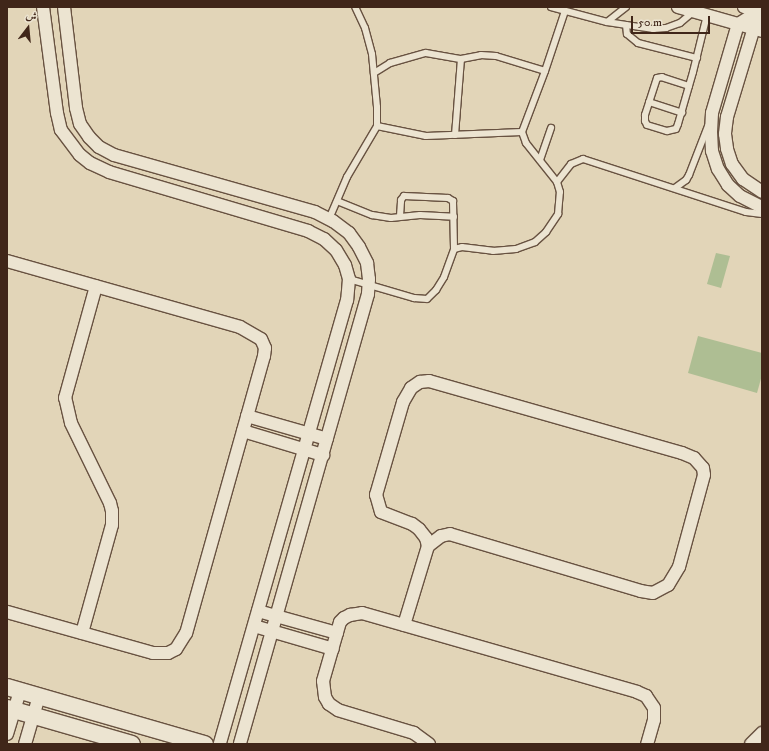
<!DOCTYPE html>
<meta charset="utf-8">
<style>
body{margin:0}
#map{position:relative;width:769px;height:751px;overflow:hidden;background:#e2d5b8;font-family:"IM FELL DW Pica",Amiri,serif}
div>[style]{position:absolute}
.green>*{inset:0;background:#aebe93}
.roads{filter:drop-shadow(1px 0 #685241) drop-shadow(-1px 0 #685241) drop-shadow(0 1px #685241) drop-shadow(0 -1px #685241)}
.lane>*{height:6px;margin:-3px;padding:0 3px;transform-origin:3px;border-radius:3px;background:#ece4d1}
.street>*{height:12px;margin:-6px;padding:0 6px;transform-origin:6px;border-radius:6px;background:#ece4d1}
.secondary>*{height:16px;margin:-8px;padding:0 8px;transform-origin:8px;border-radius:8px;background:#ece4d1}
span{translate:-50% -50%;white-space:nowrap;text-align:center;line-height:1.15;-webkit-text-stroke:3px #ece4d1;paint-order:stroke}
.frame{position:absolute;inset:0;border:8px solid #402619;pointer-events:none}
.north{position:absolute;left:8px;top:8px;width:40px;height:40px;-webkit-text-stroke:3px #ece4d1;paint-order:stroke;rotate:16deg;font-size:11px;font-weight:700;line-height:16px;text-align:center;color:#402619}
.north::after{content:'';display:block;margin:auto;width:14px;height:18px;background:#402619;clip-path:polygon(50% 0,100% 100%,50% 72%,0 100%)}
.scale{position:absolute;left:631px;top:16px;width:79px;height:18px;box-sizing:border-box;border:2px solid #402619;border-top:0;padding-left:5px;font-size:12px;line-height:14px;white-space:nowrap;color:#402619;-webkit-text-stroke:3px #ece4d1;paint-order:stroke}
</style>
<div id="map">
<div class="green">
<div style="clip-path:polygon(716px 253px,730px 256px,721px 288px,707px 284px)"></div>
<div style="clip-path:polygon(698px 336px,762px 353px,762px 375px,757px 393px,688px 373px)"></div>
</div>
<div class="roads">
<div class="lane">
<div style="left:551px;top:7px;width:58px;rotate:15deg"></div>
<div style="left:607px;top:22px;width:24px;rotate:-38deg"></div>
<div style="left:607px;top:22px;width:47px;rotate:8.7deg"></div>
<div style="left:653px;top:29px;width:13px;rotate:-4deg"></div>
<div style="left:666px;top:28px;width:15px;rotate:-20deg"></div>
<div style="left:680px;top:23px;width:17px;rotate:-40deg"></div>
<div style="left:626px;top:25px;width:9px;rotate:84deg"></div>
<div style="left:627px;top:34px;width:14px;rotate:39deg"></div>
<div style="left:638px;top:43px;width:61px;rotate:14.3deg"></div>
<div style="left:374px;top:73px;width:19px;rotate:-32deg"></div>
<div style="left:390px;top:63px;width:37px;rotate:-16deg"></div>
<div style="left:426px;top:53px;width:36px;rotate:10deg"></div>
<div style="left:461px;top:59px;width:20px;rotate:-11deg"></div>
<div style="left:481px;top:55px;width:15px;rotate:4deg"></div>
<div style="left:496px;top:56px;width:51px;rotate:17deg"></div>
<div style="left:689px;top:86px;width:28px;rotate:-162deg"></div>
<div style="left:662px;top:77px;width:5px;rotate:169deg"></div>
<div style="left:657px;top:78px;width:39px;rotate:108deg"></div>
<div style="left:645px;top:115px;width:6px;rotate:90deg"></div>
<div style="left:645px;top:121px;width:4px;rotate:63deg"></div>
<div style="left:647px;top:125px;width:21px;rotate:17deg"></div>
<div style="left:667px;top:131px;width:9px;rotate:-13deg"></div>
<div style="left:676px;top:129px;width:5px;rotate:-68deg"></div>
<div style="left:678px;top:124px;width:54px;rotate:-73.9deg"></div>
<div style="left:693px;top:72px;width:59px;rotate:-76.2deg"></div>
<div style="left:649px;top:102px;width:35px;rotate:18deg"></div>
<div style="left:377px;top:126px;width:50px;rotate:11.5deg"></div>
<div style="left:426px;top:136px;width:96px;rotate:-2.4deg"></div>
<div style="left:455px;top:135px;width:76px;rotate:-85.5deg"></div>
<div style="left:540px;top:160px;width:34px;rotate:-71deg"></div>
<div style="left:557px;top:182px;width:23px;rotate:-52deg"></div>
<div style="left:571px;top:164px;width:13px;rotate:-23deg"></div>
<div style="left:583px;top:159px;width:171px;rotate:18deg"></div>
<div style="left:746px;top:212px;width:16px;rotate:7deg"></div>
<div style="left:675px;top:188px;width:14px;rotate:-36deg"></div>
<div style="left:686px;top:180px;width:6px;rotate:-59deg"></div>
<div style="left:689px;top:175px;width:53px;rotate:-68.8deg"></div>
<div style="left:337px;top:201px;width:38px;rotate:22deg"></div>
<div style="left:372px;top:215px;width:19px;rotate:9deg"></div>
<div style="left:391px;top:218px;width:29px;rotate:-6deg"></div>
<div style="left:420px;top:215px;width:34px;rotate:3deg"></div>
<div style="left:400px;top:216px;width:16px;rotate:-86deg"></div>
<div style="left:401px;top:200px;width:5px;rotate:-53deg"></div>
<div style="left:404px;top:196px;width:44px;rotate:2.6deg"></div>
<div style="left:448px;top:198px;width:6px;rotate:31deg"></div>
<div style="left:453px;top:201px;width:48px;rotate:88.8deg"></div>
<div style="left:329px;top:219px;width:46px;rotate:-66.8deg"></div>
<div style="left:347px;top:177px;width:59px;rotate:-59.5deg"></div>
<div style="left:377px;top:126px;width:19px;rotate:-90deg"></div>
<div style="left:377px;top:107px;width:53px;rotate:-95.4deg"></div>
<div style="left:372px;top:54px;width:27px;rotate:-105deg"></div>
<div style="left:365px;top:28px;width:23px;rotate:-115deg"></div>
<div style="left:349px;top:279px;width:68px;rotate:16.3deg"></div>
<div style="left:414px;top:298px;width:13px;rotate:4deg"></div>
<div style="left:427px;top:299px;width:13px;rotate:-45deg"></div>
<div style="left:436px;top:290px;width:15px;rotate:-58deg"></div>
<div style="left:444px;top:277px;width:30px;rotate:-70deg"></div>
<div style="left:454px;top:249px;width:8px;rotate:-14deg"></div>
<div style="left:462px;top:247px;width:31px;rotate:7deg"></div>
<div style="left:493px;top:251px;width:23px;rotate:-5deg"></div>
<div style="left:516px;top:249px;width:20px;rotate:-20deg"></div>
<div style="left:535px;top:242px;width:15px;rotate:-42deg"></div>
<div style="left:546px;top:232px;width:22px;rotate:-56deg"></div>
<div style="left:558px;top:214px;width:22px;rotate:-85deg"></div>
<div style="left:560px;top:192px;width:10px;rotate:-107deg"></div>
<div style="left:557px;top:182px;width:50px;rotate:-128.5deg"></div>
<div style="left:526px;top:143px;width:12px;rotate:-110deg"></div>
<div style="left:522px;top:132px;width:65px;rotate:-69.3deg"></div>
<div style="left:545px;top:71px;width:63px;rotate:-71.6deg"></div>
</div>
<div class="street">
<div style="left:43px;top:7px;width:107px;rotate:82.5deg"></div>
<div style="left:57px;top:113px;width:17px;rotate:77deg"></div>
<div style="left:61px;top:130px;width:31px;rotate:53deg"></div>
<div style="left:80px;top:155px;width:13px;rotate:39deg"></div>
<div style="left:90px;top:163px;width:21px;rotate:25deg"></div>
<div style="left:109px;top:172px;width:208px;rotate:16.5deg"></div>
<div style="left:308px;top:231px;width:18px;rotate:27deg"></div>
<div style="left:324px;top:239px;width:16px;rotate:43deg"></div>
<div style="left:336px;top:250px;width:17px;rotate:59deg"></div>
<div style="left:345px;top:265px;width:15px;rotate:74deg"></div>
<div style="left:349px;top:279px;width:21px;rotate:95deg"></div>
<div style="left:347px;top:300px;width:462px;rotate:106deg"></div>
<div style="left:64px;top:7px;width:102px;rotate:83.2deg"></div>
<div style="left:76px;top:108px;width:16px;rotate:76deg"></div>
<div style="left:80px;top:124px;width:16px;rotate:55deg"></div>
<div style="left:89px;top:137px;width:14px;rotate:45deg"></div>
<div style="left:99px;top:147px;width:17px;rotate:28deg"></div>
<div style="left:114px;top:155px;width:209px;rotate:15.8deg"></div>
<div style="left:315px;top:212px;width:20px;rotate:27deg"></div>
<div style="left:333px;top:221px;width:20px;rotate:37deg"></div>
<div style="left:349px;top:233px;width:17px;rotate:54deg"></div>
<div style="left:359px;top:247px;width:18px;rotate:63deg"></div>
<div style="left:367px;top:263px;width:16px;rotate:83deg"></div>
<div style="left:369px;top:279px;width:15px;rotate:94deg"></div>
<div style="left:368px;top:294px;width:468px;rotate:105.9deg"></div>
<div style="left:678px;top:7px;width:87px;rotate:15.9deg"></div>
<div style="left:744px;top:7px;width:19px;rotate:16deg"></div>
<div style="left:759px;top:11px;width:25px;rotate:148deg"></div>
<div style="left:738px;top:24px;width:93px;rotate:106.3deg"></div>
<div style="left:712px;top:113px;width:19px;rotate:93deg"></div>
<div style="left:711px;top:132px;width:19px;rotate:87deg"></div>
<div style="left:712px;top:151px;width:19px;rotate:72deg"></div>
<div style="left:718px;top:169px;width:19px;rotate:58deg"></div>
<div style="left:728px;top:185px;width:16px;rotate:43deg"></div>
<div style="left:740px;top:196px;width:25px;rotate:27deg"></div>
<div style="left:759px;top:11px;width:111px;rotate:106.8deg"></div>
<div style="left:727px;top:117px;width:17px;rotate:97deg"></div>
<div style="left:725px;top:134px;width:15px;rotate:82deg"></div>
<div style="left:727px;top:149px;width:16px;rotate:72deg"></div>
<div style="left:732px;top:164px;width:19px;rotate:54deg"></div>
<div style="left:743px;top:179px;width:23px;rotate:34deg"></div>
<div style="left:7px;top:261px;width:242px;rotate:15.8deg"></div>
<div style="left:240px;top:327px;width:24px;rotate:30deg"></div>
<div style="left:261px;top:339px;width:10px;rotate:66deg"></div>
<div style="left:265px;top:348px;width:8px;rotate:97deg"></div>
<div style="left:264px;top:356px;width:288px;rotate:105.7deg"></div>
<div style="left:186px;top:633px;width:19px;rotate:122deg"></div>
<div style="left:176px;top:649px;width:9px;rotate:153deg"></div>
<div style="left:168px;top:653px;width:15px;rotate:180deg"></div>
<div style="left:153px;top:653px;width:152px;rotate:-164.3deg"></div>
<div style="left:247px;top:416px;width:83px;rotate:16deg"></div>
<div style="left:243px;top:431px;width:84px;rotate:16.7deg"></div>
<div style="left:258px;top:611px;width:82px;rotate:15.6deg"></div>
<div style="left:404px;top:625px;width:83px;rotate:-73.1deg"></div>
<div style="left:428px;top:546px;width:8px;rotate:-104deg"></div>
<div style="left:426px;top:538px;width:11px;rotate:-128deg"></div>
<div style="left:419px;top:529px;width:9px;rotate:-144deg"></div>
<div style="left:412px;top:524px;width:33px;rotate:-159deg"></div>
<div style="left:381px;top:512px;width:18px;rotate:-106deg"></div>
<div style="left:376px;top:495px;width:97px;rotate:-73.8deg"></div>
<div style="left:403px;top:402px;width:16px;rotate:-60deg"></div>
<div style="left:411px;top:388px;width:11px;rotate:-34deg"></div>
<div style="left:420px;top:382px;width:9px;rotate:-6deg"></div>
<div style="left:429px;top:381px;width:263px;rotate:15.9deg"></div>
<div style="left:682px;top:453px;width:13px;rotate:23deg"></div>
<div style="left:694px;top:458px;width:13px;rotate:48deg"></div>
<div style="left:703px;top:468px;width:7px;rotate:82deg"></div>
<div style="left:704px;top:475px;width:95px;rotate:105.2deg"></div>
<div style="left:679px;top:567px;width:21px;rotate:121deg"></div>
<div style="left:668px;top:585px;width:17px;rotate:152deg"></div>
<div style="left:653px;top:593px;width:12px;rotate:-171deg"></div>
<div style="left:641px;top:591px;width:199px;rotate:-163.4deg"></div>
<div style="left:450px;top:534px;width:9px;rotate:167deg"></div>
<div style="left:441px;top:536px;width:16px;rotate:142deg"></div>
<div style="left:254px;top:626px;width:82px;rotate:16.2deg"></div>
<div style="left:82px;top:633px;width:112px;rotate:-74.5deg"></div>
<div style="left:112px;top:525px;width:14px;rotate:-90deg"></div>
<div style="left:112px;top:511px;width:8px;rotate:-104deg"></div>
<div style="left:110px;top:503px;width:89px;rotate:-116deg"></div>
<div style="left:71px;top:423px;width:26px;rotate:-103deg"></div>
<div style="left:65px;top:398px;width:116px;rotate:-74.5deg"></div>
<div style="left:7px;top:734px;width:45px;rotate:-73.2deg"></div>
<div style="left:25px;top:744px;width:50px;rotate:-73.7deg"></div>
<div style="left:429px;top:744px;width:19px;rotate:-144deg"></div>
<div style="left:414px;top:733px;width:79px;rotate:-163.2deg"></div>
<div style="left:338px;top:710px;width:11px;rotate:-146deg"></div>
<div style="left:329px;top:704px;width:8px;rotate:-120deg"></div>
<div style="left:325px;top:697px;width:16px;rotate:-97deg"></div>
<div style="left:323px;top:681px;width:61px;rotate:-73.9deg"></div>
<div style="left:340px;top:622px;width:6px;rotate:-45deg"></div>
<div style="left:344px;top:618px;width:7px;rotate:-27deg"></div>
<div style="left:350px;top:615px;width:12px;rotate:-9deg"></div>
<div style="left:362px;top:613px;width:286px;rotate:16deg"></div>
<div style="left:637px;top:692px;width:10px;rotate:24deg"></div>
<div style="left:646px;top:696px;width:14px;rotate:56deg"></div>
<div style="left:654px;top:708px;width:12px;rotate:90deg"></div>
<div style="left:654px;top:720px;width:25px;rotate:106deg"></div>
<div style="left:751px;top:744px;width:16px;rotate:-45deg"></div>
</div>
<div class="secondary">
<div style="left:7px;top:687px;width:206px;rotate:16.1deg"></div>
<div style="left:7px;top:708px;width:130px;rotate:16.1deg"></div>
</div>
</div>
<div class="frame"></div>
<div class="north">ش</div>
<div class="scale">50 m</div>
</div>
